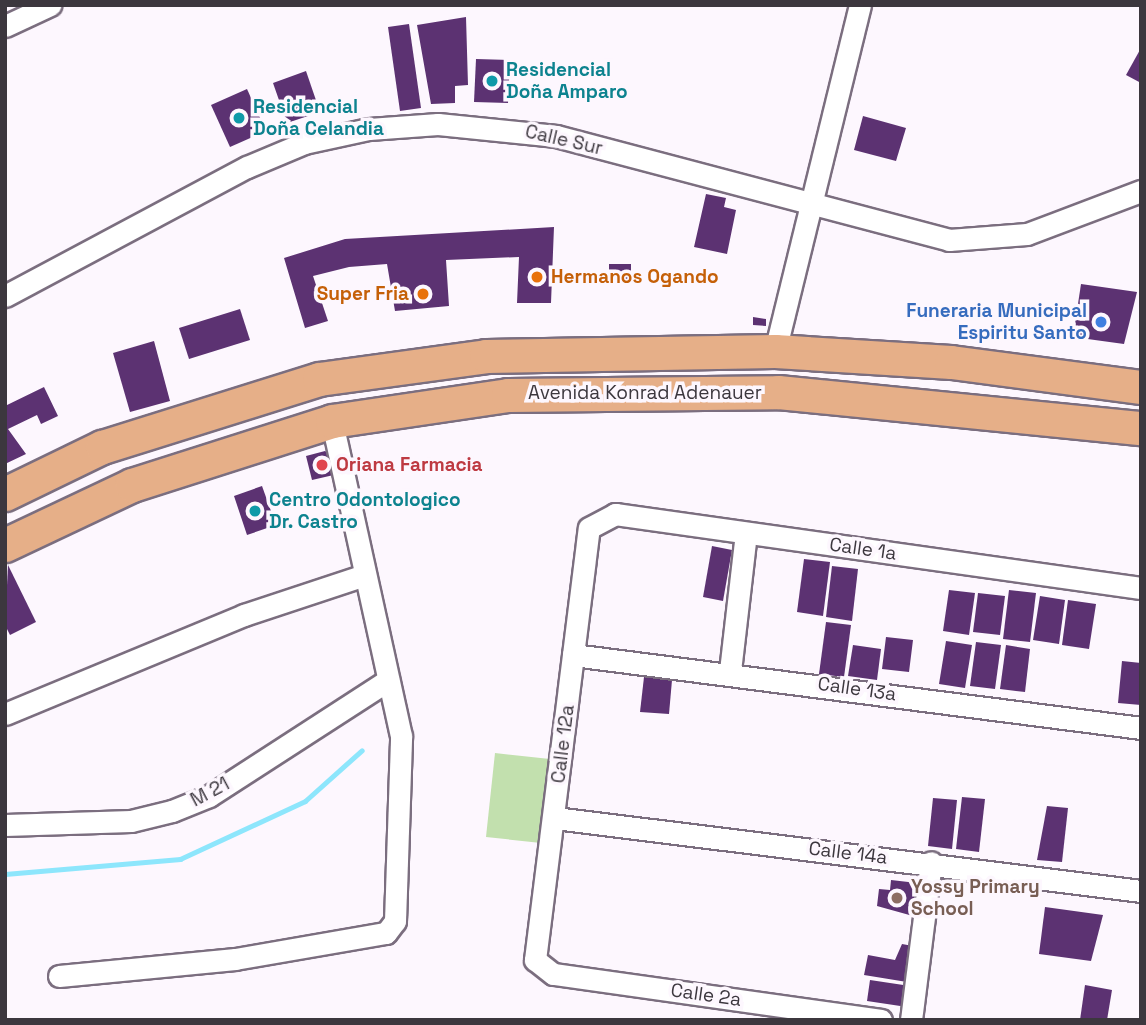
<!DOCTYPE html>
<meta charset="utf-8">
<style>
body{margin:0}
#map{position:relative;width:1146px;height:1025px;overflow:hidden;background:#fdf7fe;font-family:"Space Grotesk",sans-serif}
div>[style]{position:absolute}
.green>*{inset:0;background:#c2e0ae}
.stream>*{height:5px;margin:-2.5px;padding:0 2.5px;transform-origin:2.5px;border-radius:2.5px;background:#8de6fc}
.building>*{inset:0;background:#5c3272}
.roads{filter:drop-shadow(2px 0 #7b6e7f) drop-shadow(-2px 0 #7b6e7f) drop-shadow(0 2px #7b6e7f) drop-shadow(0 -2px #7b6e7f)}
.street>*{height:21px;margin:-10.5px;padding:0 10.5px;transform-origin:10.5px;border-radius:10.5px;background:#fff}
.primary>*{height:33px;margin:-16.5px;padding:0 16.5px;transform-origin:16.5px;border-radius:16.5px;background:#e6af88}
.dots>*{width:19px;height:19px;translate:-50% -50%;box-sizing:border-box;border:4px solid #fdf7fe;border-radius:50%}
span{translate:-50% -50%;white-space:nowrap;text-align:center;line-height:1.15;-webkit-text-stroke:7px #fdf7fe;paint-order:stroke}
.culture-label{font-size:19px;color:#0d838f;font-weight:700}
.left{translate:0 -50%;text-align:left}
.street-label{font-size:19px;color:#3c373e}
.food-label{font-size:19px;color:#c56008;font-weight:700}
.right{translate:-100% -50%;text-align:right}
.shop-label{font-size:19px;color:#366cbe;font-weight:700}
.health-label{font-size:19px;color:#be3a42;font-weight:700}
.education-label{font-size:19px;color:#785e54;font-weight:700}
.frame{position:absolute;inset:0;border:7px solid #3c373e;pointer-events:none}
</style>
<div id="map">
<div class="green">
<div style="clip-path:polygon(495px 753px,550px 759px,541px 843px,486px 837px)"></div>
</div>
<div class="stream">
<div style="left:5px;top:874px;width:176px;rotate:-4.9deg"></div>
<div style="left:180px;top:859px;width:138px;rotate:-24.9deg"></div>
<div style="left:305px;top:801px;width:76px;rotate:-41.8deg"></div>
</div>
<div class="building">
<div style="clip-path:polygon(466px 17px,468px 85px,455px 86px,455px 103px,431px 104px,417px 25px)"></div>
<div style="clip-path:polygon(409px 24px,421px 108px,400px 111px,388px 27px)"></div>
<div style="clip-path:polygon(1141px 48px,1141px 83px,1126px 75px)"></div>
<div style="clip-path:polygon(476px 59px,510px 60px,508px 103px,474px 102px)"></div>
<div style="clip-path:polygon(306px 71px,320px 112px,287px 123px,273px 83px)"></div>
<div style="clip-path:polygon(247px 89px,266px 131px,230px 147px,211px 105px)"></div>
<div style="clip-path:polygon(863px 116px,906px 128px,896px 161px,854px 150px)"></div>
<div style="clip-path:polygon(706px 194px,726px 198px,724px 207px,736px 210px,727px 254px,694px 247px)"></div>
<div style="clip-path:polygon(554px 227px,551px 303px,517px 303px,519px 257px,446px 260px,449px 306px,395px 311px,387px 264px,349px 267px,313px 276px,328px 321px,305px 328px,284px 258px,345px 239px)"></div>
<div style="clip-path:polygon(609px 264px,631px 264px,631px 280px,609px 279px)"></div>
<div style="clip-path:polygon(1081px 284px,1137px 292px,1124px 344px,1073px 337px)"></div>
<div style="clip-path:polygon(240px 309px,250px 340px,189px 359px,179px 328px)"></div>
<div style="clip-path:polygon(753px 317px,766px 319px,766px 326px,753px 325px)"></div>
<div style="clip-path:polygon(154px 341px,170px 401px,130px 412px,113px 353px)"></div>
<div style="clip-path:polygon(44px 387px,58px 416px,41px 424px,37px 415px,8px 429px,26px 454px,5px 464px,5px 406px)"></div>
<div style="clip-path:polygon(325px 451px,335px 457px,338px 474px,312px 480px,306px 456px)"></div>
<div style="clip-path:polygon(262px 486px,276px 525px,247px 535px,234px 496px)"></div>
<div style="clip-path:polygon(712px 546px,732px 550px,723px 601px,703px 597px)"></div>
<div style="clip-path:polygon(804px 559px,830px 562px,823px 616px,797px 612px)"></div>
<div style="clip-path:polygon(8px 565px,36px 622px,10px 635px,5px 625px)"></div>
<div style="clip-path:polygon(832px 566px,858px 569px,852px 621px,826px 617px)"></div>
<div style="clip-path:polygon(949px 590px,975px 593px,969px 635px,943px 631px)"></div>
<div style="clip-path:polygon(1009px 590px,1036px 593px,1030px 642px,1003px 639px)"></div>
<div style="clip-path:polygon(978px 593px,1005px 596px,1000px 635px,973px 632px)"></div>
<div style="clip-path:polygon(1040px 596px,1065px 600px,1059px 644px,1033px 640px)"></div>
<div style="clip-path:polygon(1068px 600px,1096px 604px,1089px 649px,1062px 645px)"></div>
<div style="clip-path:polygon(826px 622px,851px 625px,844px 677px,819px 674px)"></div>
<div style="clip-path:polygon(886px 637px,913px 640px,909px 672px,882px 669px)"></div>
<div style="clip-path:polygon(946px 641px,972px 645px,965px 688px,939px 684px)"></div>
<div style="clip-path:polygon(976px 642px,1001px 645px,995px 689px,970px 686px)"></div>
<div style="clip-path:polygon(853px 645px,881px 649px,877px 680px,848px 676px)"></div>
<div style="clip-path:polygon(1006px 645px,1030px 649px,1025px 692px,1000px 689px)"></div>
<div style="clip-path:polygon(1122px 661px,1141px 663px,1141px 705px,1118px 703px)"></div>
<div style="clip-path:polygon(644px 677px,672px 680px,669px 714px,640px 712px)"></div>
<div style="clip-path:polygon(962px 797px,985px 799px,979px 852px,956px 849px)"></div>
<div style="clip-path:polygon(933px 798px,957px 800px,952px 849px,928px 846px)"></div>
<div style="clip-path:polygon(1047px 806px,1068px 808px,1062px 862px,1037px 860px)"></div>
<div style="clip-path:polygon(891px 880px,917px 883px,913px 916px,877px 906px,879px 889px,890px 890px)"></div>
<div style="clip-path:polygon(1045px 907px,1103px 915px,1091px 961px,1039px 954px)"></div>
<div style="clip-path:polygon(902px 944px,913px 946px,907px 982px,864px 975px,868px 955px,895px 960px)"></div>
<div style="clip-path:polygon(870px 980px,910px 986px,907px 1007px,867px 1001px)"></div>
<div style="clip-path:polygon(1085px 985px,1112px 990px,1107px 1020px,1080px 1020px)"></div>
</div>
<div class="roads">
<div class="street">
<div style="left:5px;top:26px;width:50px;rotate:-25deg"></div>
<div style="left:5px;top:296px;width:274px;rotate:-28.1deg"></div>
<div style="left:247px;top:167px;width:62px;rotate:-22.8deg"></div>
<div style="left:304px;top:143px;width:66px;rotate:-12.2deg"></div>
<div style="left:369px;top:129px;width:69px;rotate:-4.1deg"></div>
<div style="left:438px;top:124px;width:119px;rotate:5.8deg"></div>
<div style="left:556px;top:136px;width:407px;rotate:14.8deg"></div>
<div style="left:949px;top:240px;width:78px;rotate:-4.4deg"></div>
<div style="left:1027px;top:234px;width:122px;rotate:-20.7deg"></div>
<div style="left:775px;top:351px;width:356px;rotate:-76.2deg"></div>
<div style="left:573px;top:655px;width:573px;rotate:7.32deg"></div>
<div style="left:730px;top:671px;width:139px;rotate:-83.4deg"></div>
<div style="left:5px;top:714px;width:259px;rotate:-22.5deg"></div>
<div style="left:244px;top:615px;width:127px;rotate:-18.3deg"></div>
<div style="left:555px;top:818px;width:591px;rotate:7.1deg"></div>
<div style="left:5px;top:825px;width:126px;rotate:-1.8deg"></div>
<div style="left:131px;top:821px;width:42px;rotate:-13.7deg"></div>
<div style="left:172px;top:811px;width:40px;rotate:-22deg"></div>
<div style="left:209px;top:796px;width:213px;rotate:-32.9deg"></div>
<div style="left:59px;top:976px;width:177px;rotate:-5.5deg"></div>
<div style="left:235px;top:959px;width:153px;rotate:-9.8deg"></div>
<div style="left:386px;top:933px;width:15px;rotate:-53deg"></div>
<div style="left:395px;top:921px;width:185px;rotate:-88.1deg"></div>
<div style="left:401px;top:736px;width:322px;rotate:-102.4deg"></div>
<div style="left:881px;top:1020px;width:331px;rotate:-172deg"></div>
<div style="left:553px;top:974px;width:23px;rotate:-142deg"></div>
<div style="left:535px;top:960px;width:435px;rotate:-82.9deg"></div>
<div style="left:589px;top:528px;width:30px;rotate:-28deg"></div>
<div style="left:615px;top:514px;width:531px;rotate:8.01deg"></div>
<div style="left:911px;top:1020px;width:159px;rotate:-82.8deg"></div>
</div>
<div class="primary">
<div style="left:5px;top:494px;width:108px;rotate:-25.9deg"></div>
<div style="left:102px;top:447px;width:227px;rotate:-17.4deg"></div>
<div style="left:319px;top:379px;width:169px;rotate:-7.8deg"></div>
<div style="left:486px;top:356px;width:289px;rotate:-1deg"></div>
<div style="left:775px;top:351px;width:176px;rotate:3.6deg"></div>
<div style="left:951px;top:362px;width:192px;rotate:7.5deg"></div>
<div style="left:5px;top:545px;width:140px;rotate:-25.3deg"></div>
<div style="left:132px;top:485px;width:210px;rotate:-17.7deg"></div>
<div style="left:332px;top:421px;width:178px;rotate:-8.4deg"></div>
<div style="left:508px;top:395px;width:270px;rotate:-0.6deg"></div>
<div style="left:778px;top:392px;width:365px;rotate:5.7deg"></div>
</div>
</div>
<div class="dots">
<div style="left:492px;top:81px;background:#0f9aa8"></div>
<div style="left:239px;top:118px;background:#0f9aa8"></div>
<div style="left:537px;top:277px;background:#e8710a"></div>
<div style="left:423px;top:294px;background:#e8710a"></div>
<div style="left:1101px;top:322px;background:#3f7fe0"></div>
<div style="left:322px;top:465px;background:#e0444e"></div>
<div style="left:255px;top:511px;background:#0f9aa8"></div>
<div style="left:897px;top:898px;background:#8d6e63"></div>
</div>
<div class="culture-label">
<span class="left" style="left:506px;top:81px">Residencial<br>Doña Amparo</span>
<span class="left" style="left:253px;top:118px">Residencial<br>Doña Celandia</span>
<span class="left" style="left:269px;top:511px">Centro Odontologico<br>Dr. Castro</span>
</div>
<div class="street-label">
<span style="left:564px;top:140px;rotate:13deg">Calle Sur</span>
<span style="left:645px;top:393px">Avenida Konrad Adenauer</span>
<span style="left:863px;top:549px;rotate:8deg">Calle 1a</span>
<span style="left:857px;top:689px;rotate:8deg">Calle 13a</span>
<span style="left:563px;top:744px;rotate:-83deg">Calle 12a</span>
<span style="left:210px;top:792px;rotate:-28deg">M 21</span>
<span style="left:848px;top:853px;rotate:7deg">Calle 14a</span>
<span style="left:706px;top:995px;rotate:8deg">Calle 2a</span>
</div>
<div class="food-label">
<span class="left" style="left:551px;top:277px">Hermanos Ogando</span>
<span class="right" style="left:409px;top:294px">Super Fria</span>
</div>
<div class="shop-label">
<span class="right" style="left:1087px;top:322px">Funeraria Municipal<br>Espiritu Santo</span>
</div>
<div class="health-label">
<span class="left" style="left:336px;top:465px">Oriana Farmacia</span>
</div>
<div class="education-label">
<span class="left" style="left:911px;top:898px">Yossy Primary<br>School</span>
</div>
<div class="frame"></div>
</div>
